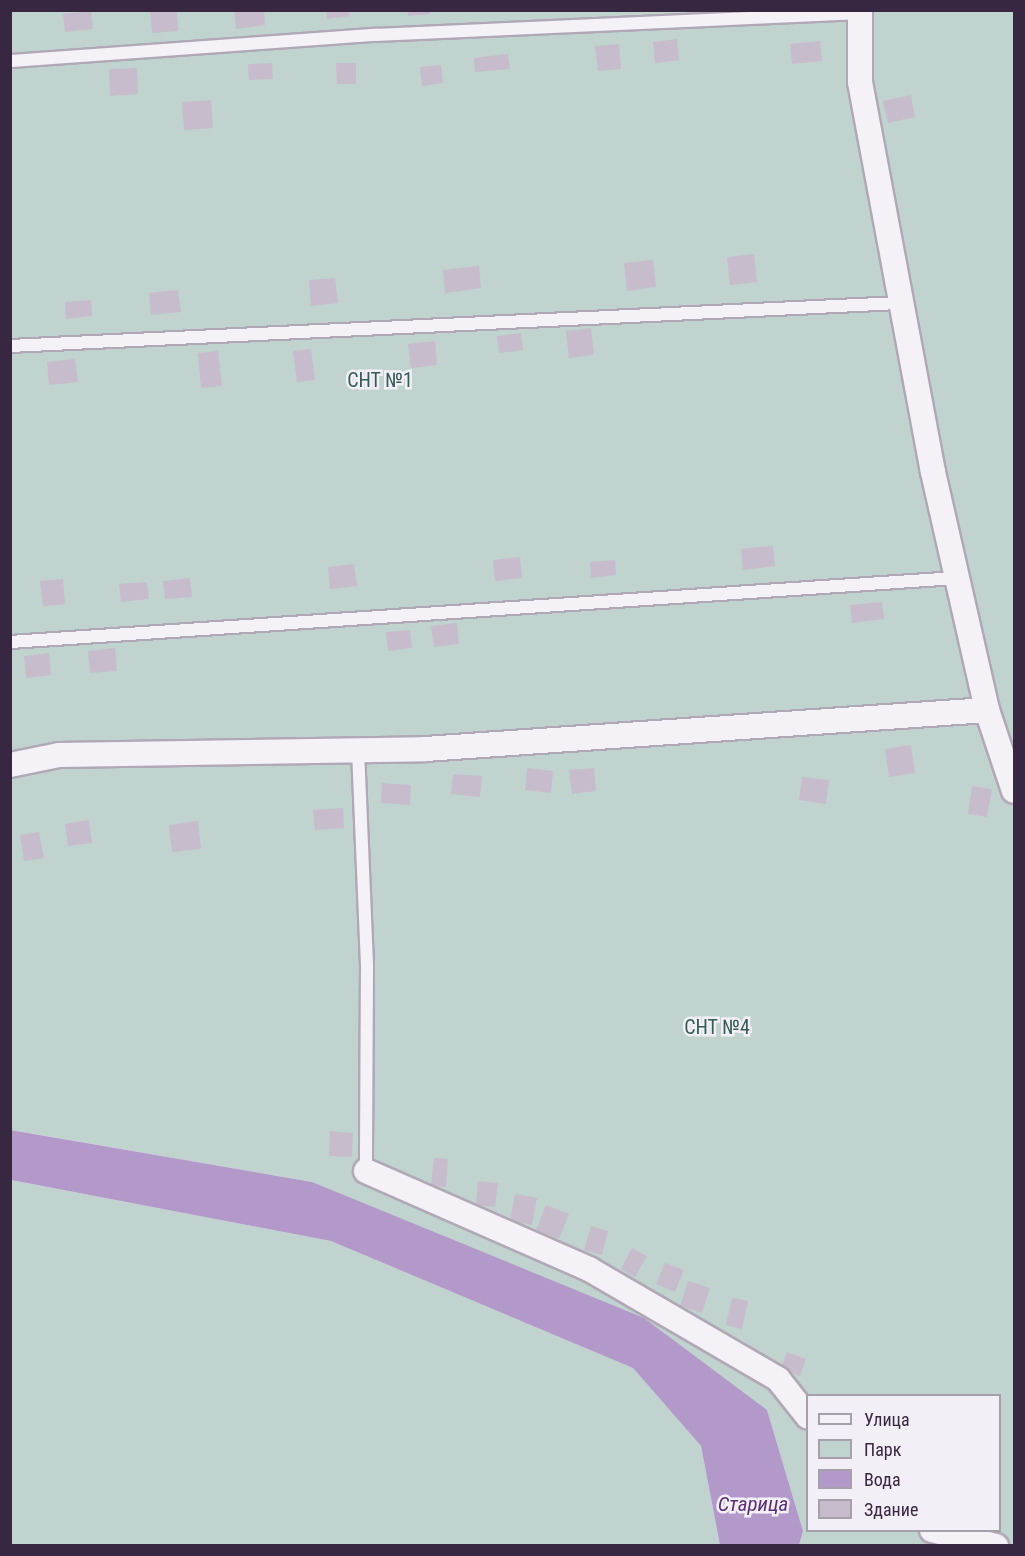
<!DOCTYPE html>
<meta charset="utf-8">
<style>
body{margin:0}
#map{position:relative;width:1025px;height:1556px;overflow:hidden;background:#e5dfe9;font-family:"Roboto Condensed",sans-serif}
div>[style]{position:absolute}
.green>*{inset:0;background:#c0d3cf}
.water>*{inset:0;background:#b399ca}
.building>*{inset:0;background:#c6bccc}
.roads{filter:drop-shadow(2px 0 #b1a8b6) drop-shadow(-2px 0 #b1a8b6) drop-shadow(0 2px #b1a8b6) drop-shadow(0 -2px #b1a8b6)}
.service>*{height:12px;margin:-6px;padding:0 6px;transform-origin:6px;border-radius:6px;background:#f5f2f7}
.minor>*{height:24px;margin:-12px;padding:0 12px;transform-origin:12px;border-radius:12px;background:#f5f2f7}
span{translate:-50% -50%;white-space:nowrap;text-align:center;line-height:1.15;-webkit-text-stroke:5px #f3eff6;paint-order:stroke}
.park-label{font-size:20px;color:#345d56}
.water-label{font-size:21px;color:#583076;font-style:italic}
.frame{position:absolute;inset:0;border:12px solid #382740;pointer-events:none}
.legend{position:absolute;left:806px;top:1394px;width:195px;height:138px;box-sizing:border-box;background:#f3eff6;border:2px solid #a89fad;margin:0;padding:8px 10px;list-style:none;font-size:18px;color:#382740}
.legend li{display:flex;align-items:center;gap:12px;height:30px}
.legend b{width:30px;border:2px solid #a89fad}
</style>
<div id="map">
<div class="green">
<div style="clip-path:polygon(evenodd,10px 11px,1014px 11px,1014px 1545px,799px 1545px,803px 1531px,767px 1410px,312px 1182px,11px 1130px,10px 11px,808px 1396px,1000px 1396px,1000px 1530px,808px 1530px,808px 1396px)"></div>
<div style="clip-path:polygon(10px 1180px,331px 1241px,633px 1368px,701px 1446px,720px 1545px,11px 1545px)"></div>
</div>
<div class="water">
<div style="clip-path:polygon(10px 1130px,312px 1182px,644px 1318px,767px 1410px,803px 1531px,799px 1545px,720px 1545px,701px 1446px,633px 1368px,331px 1241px,11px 1180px)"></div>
</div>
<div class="building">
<div style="clip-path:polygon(150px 10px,177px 10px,178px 31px,152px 33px)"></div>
<div style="clip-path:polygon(234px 10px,264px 10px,265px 25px,236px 29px)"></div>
<div style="clip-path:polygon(326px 10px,348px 10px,349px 16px,327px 19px)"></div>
<div style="clip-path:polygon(407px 10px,430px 10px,430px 14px,408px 16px)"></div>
<div style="clip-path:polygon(91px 11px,93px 29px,65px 32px,63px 14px)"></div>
<div style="clip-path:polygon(677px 39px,679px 60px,655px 63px,653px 42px)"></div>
<div style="clip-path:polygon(820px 41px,822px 61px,792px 64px,790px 44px)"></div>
<div style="clip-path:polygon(619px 44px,621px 69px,598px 71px,595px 46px)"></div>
<div style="clip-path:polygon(508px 54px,510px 69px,475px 72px,474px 58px)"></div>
<div style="clip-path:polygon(272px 63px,273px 79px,249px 80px,248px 64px)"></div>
<div style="clip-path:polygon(336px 63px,356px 63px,356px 84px,337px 84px)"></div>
<div style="clip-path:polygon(441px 65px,443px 83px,422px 86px,420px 67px)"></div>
<div style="clip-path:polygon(137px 68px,138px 94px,110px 96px,109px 69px)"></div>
<div style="clip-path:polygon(911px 95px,915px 117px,888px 123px,883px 101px)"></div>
<div style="clip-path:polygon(211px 100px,213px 128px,184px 130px,182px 102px)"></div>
<div style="clip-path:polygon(754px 254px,757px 282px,730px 285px,727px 257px)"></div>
<div style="clip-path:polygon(653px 260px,656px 287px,627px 291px,624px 263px)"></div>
<div style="clip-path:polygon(479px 266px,481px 288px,445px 293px,443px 270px)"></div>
<div style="clip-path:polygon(335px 278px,338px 303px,311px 306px,309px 280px)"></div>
<div style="clip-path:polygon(178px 290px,181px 312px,151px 315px,149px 293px)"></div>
<div style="clip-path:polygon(91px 300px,92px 316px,66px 319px,65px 302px)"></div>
<div style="clip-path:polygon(591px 328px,594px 355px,569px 358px,566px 331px)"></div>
<div style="clip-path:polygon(521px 333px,523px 350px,499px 353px,497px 336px)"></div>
<div style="clip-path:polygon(435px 341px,437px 365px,411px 368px,408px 344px)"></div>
<div style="clip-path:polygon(311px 349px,315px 380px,297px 382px,293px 351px)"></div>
<div style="clip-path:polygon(218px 351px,222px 386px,201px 388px,198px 353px)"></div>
<div style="clip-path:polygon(75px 359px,78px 382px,49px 385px,47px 362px)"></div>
<div style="clip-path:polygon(773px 546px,775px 566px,743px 570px,741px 549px)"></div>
<div style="clip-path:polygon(520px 557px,522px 578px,495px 581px,493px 560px)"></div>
<div style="clip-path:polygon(615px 560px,616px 575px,591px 578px,590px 562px)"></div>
<div style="clip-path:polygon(354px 564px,357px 586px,330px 589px,328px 567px)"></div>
<div style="clip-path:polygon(190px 578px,192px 597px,165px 599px,163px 581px)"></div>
<div style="clip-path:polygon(63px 579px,65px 604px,43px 606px,40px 581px)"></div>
<div style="clip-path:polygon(147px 582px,149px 599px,121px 602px,119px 584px)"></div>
<div style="clip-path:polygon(882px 602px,884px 619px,852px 623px,850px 605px)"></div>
<div style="clip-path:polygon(457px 623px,459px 644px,434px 647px,431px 626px)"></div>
<div style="clip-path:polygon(410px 630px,412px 648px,388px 651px,386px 632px)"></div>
<div style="clip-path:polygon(115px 648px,117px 671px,90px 673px,88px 651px)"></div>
<div style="clip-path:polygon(49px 653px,51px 675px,26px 678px,24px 656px)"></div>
<div style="clip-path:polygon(911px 745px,915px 773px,889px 777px,885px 749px)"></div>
<div style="clip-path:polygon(527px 768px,553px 771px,551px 793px,525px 790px)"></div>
<div style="clip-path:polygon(594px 768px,596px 791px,572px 794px,569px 770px)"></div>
<div style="clip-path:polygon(453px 774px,482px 776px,480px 797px,451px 794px)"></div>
<div style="clip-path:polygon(802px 777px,829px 780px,826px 804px,799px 800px)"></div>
<div style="clip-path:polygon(382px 783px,411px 785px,410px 805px,381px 803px)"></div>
<div style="clip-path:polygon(972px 786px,992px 789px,987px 817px,968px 814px)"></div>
<div style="clip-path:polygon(343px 808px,344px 828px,315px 830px,313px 810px)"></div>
<div style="clip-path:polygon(89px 820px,92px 843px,68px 846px,65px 824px)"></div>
<div style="clip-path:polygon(198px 821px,201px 849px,172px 852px,169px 825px)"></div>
<div style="clip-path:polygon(39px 832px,44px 858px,24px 861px,20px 835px)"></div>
<div style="clip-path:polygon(330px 1131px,353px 1133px,352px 1157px,329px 1156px)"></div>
<div style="clip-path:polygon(434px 1158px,448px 1159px,446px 1187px,431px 1186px)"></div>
<div style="clip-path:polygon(478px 1181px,498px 1183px,495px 1207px,476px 1205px)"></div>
<div style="clip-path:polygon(515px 1194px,537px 1198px,532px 1225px,510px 1221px)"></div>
<div style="clip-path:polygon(546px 1205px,569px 1214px,559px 1239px,536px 1230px)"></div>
<div style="clip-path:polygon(591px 1226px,608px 1231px,602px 1255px,584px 1250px)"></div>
<div style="clip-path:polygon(632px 1248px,647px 1256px,635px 1277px,621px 1269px)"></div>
<div style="clip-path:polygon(665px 1263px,684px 1270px,675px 1292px,656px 1284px)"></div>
<div style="clip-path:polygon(688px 1281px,710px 1288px,702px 1313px,680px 1306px)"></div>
<div style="clip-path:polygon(732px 1298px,748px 1301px,742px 1329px,726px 1325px)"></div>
<div style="clip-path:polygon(787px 1352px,806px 1359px,800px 1376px,781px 1369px)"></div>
</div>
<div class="roads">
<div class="service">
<div style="left:10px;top:61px;width:367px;rotate:-4.1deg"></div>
<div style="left:376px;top:35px;width:485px;rotate:-2.6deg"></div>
<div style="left:10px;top:346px;width:891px;rotate:-2.77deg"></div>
<div style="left:10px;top:642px;width:947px;rotate:-3.87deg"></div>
<div style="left:358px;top:750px;width:214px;rotate:87.6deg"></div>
<div style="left:367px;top:964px;width:207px;rotate:90.3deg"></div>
</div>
<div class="minor">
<div style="left:860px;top:10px;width:72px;rotate:90deg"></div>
<div style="left:860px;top:82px;width:397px;rotate:79.4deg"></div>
<div style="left:933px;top:472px;width:244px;rotate:77.2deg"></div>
<div style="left:987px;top:710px;width:85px;rotate:71.6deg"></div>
<div style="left:10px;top:765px;width:50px;rotate:-11.5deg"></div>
<div style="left:59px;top:755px;width:366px;rotate:-0.9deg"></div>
<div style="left:425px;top:749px;width:563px;rotate:-3.97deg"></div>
<div style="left:366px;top:1171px;width:244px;rotate:23.7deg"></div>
<div style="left:589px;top:1269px;width:219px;rotate:30.2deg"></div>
<div style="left:778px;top:1379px;width:48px;rotate:51.7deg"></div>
<div style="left:932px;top:1530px;width:66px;rotate:14deg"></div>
</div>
</div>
<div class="park-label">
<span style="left:380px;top:380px">СНТ №1</span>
<span style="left:717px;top:1027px">СНТ №4</span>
</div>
<div class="water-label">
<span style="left:753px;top:1504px">Старица</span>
</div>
<div class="frame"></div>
<ul class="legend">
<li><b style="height:8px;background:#f5f2f7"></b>Улица</li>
<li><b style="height:16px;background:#c0d3cf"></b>Парк</li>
<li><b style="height:16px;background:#b399ca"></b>Вода</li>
<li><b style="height:16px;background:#c6bccc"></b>Здание</li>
</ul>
</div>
